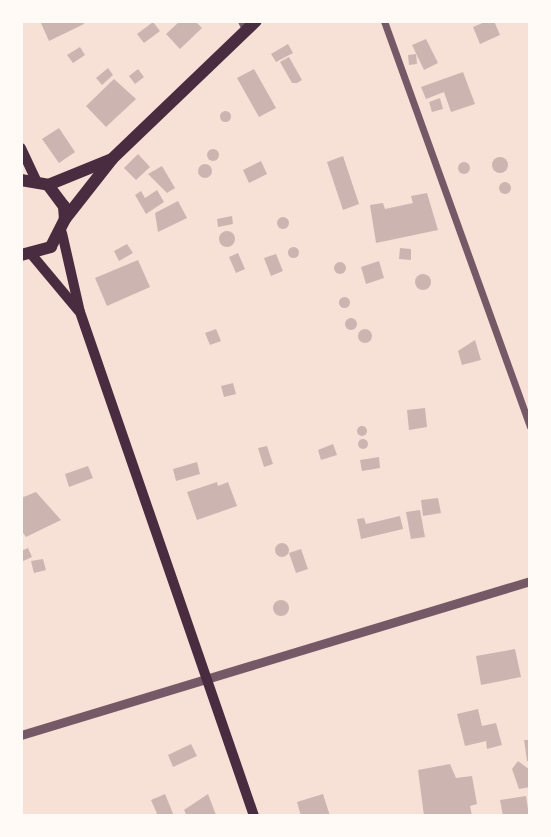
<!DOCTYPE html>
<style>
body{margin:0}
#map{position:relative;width:551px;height:837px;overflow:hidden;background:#f7e1d7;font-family:"Varela Round",sans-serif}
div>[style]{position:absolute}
.building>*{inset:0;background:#ccb4b1}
.round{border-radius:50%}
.minor>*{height:7px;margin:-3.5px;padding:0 3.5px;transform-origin:3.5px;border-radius:3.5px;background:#755966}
.tertiary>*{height:9px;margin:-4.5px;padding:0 4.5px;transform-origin:4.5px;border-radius:4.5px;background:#755966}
.secondary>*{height:10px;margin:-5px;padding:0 5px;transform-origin:5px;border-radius:5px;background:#4a2c40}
.primary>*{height:10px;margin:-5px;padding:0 5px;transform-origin:5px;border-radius:5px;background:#4a2c40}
.trunk>*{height:12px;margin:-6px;padding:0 6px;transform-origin:6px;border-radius:6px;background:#4a2c40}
span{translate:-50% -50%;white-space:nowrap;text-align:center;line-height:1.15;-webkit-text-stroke:7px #fffaf5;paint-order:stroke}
.frame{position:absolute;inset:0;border:23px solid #fffaf5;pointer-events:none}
</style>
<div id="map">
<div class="building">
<div style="clip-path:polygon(40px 21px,83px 21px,84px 24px,49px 41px)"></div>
<div style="clip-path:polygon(180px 21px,195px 21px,202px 28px,180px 49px,166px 34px)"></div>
<div style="clip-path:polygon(487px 21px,494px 21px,500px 35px,480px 44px,473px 27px)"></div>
<div style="clip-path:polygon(153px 22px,160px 31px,144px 43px,137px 34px)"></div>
<div style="clip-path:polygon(426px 39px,438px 63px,424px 70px,412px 45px)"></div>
<div style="clip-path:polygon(288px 44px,293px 53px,276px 62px,271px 54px)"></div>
<div style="clip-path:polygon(80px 47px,85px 55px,73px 63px,67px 55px)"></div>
<div style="clip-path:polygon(416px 54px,417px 64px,409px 65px,408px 55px)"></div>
<div style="clip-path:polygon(289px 57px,302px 80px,297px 83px,292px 83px,280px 62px)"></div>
<div style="clip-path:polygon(108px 68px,113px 75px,102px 85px,96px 78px)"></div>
<div style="clip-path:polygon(138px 69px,144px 77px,135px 84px,129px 76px)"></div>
<div style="clip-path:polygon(254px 69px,276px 108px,259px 117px,237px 78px)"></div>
<div style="clip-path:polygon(463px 72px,475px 104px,451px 112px,444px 92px,426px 99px,421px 87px)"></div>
<div style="clip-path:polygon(114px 79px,136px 99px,106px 127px,86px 106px)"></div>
<div style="clip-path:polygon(440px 98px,443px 109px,432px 112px,429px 102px)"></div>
<div class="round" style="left:219.5px;top:110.5px;width:11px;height:11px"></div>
<div style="clip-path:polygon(59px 128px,75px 152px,59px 163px,42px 139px)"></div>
<div class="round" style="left:207px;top:149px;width:12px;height:12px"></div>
<div style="clip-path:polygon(138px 154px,150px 167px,136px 180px,124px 168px)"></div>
<div style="clip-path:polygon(343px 156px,359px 204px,343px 210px,327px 162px)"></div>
<div class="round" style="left:492px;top:157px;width:16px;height:16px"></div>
<div style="clip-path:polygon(261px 161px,267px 174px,249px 183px,243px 170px)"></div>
<div class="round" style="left:458px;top:162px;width:12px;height:12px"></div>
<div class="round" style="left:198px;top:164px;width:14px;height:14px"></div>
<div style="clip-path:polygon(162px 166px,175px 188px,167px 193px,148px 174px)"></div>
<div class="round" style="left:499px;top:182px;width:12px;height:12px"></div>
<div style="clip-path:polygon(157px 190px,164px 202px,146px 214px,135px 195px,141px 191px,145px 198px)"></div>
<div style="clip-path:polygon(427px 193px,438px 230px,376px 243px,370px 205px,383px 203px,385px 209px,413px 203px,411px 196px)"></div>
<div style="clip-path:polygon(178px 201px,187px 218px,158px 232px,155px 213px)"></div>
<div style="clip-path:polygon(232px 216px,233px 224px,218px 227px,217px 219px)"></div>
<div class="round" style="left:277px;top:217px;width:12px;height:12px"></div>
<div class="round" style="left:219px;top:231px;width:16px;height:16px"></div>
<div style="clip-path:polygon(127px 244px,133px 253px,119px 261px,114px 251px)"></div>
<div class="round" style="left:287.5px;top:246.5px;width:11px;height:11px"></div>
<div style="clip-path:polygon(400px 248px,411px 249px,411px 260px,399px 259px)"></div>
<div style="clip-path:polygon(238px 253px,245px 269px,236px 273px,229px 257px)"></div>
<div style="clip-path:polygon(276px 254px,283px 271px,271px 276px,264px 258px)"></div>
<div style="clip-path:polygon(138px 260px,150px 287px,107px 306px,95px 278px)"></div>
<div style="clip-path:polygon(379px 261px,384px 278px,366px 284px,361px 267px)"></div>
<div class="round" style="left:334px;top:262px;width:12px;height:12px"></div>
<div class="round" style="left:415px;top:274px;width:16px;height:16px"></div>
<div class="round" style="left:338.5px;top:296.5px;width:11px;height:11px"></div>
<div class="round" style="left:345px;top:318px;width:12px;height:12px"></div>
<div class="round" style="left:358px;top:329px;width:14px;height:14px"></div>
<div style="clip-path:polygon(216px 329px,221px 341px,210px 345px,205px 333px)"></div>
<div style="clip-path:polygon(475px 340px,481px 360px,462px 365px,458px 351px)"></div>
<div style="clip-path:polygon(233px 383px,236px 394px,224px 397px,221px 386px)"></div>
<div style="clip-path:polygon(425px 408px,427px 427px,409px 430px,407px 410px)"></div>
<div class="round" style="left:357px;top:426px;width:10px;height:10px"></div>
<div class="round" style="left:358px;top:439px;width:10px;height:10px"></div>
<div style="clip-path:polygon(333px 444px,337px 455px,321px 460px,318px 450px)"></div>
<div style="clip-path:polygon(267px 446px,273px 464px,264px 467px,258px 448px)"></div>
<div style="clip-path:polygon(379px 457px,380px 468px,362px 471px,360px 460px)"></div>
<div style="clip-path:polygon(197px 462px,200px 474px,176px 481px,173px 469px)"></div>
<div style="clip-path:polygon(88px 466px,93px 478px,69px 487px,65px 474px)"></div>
<div style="clip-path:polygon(217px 482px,218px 486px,228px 482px,237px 506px,197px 520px,187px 492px)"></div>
<div style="clip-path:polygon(36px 492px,61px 520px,26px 537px,21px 530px,21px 498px)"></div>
<div style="clip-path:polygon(438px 498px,441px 513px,423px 516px,421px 500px)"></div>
<div style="clip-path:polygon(420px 510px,425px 537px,411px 539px,406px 512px)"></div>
<div style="clip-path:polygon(400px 516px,403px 529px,361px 539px,357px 519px,364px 518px,366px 524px)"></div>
<div class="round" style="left:275px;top:543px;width:14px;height:14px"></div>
<div style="clip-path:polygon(28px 548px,32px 557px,21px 562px,21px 551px)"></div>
<div style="clip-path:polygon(301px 549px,308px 569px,296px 573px,289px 553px)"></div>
<div style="clip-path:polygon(43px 559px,46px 570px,34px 573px,31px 561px)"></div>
<div class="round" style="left:273px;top:600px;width:16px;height:16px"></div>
<div style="clip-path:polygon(515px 649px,521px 677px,481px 685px,476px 656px)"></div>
<div style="clip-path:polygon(478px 709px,482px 726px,496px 723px,502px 745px,487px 749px,486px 741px,465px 746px,457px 714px)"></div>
<div style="clip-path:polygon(524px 740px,530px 740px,530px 761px,527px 761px)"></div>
<div style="clip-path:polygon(191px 744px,197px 756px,173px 767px,168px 755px)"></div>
<div style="clip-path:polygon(518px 761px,530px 770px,530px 787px,519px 789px,512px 769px)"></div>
<div style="clip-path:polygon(450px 764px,456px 778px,472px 776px,477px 804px,470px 806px,472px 816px,424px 816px,418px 770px)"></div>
<div style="clip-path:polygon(165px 794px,174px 816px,158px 816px,151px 800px)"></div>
<div style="clip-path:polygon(208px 794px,216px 815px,187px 816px,184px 810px)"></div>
<div style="clip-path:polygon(323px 794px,330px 816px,301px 816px,297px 802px)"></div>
<div style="clip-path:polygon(526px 796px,529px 816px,503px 816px,500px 800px)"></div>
</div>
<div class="minor">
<div style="left:241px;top:21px;width:11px;rotate:63deg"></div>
<div style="left:384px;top:21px;width:431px;rotate:70.2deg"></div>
</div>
<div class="tertiary">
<div style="left:21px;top:735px;width:532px;rotate:-16.83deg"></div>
</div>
<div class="secondary">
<div style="left:21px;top:148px;width:35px;rotate:65deg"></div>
<div style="left:80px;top:312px;width:533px;rotate:70.95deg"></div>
</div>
<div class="primary">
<div style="left:62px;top:233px;width:81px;rotate:77.2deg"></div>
<div style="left:32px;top:255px;width:72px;rotate:50.1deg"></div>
</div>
<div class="trunk">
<div style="left:21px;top:180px;width:27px;rotate:10deg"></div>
<div style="left:48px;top:185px;width:26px;rotate:53deg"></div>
<div style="left:64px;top:206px;width:13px;rotate:86deg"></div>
<div style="left:65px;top:219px;width:31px;rotate:117deg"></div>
<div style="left:51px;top:247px;width:31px;rotate:165deg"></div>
<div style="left:48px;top:185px;width:69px;rotate:-22.1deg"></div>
<div style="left:65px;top:219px;width:76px;rotate:-51.9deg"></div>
<div style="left:112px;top:159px;width:199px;rotate:-43.8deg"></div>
</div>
<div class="frame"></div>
</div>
